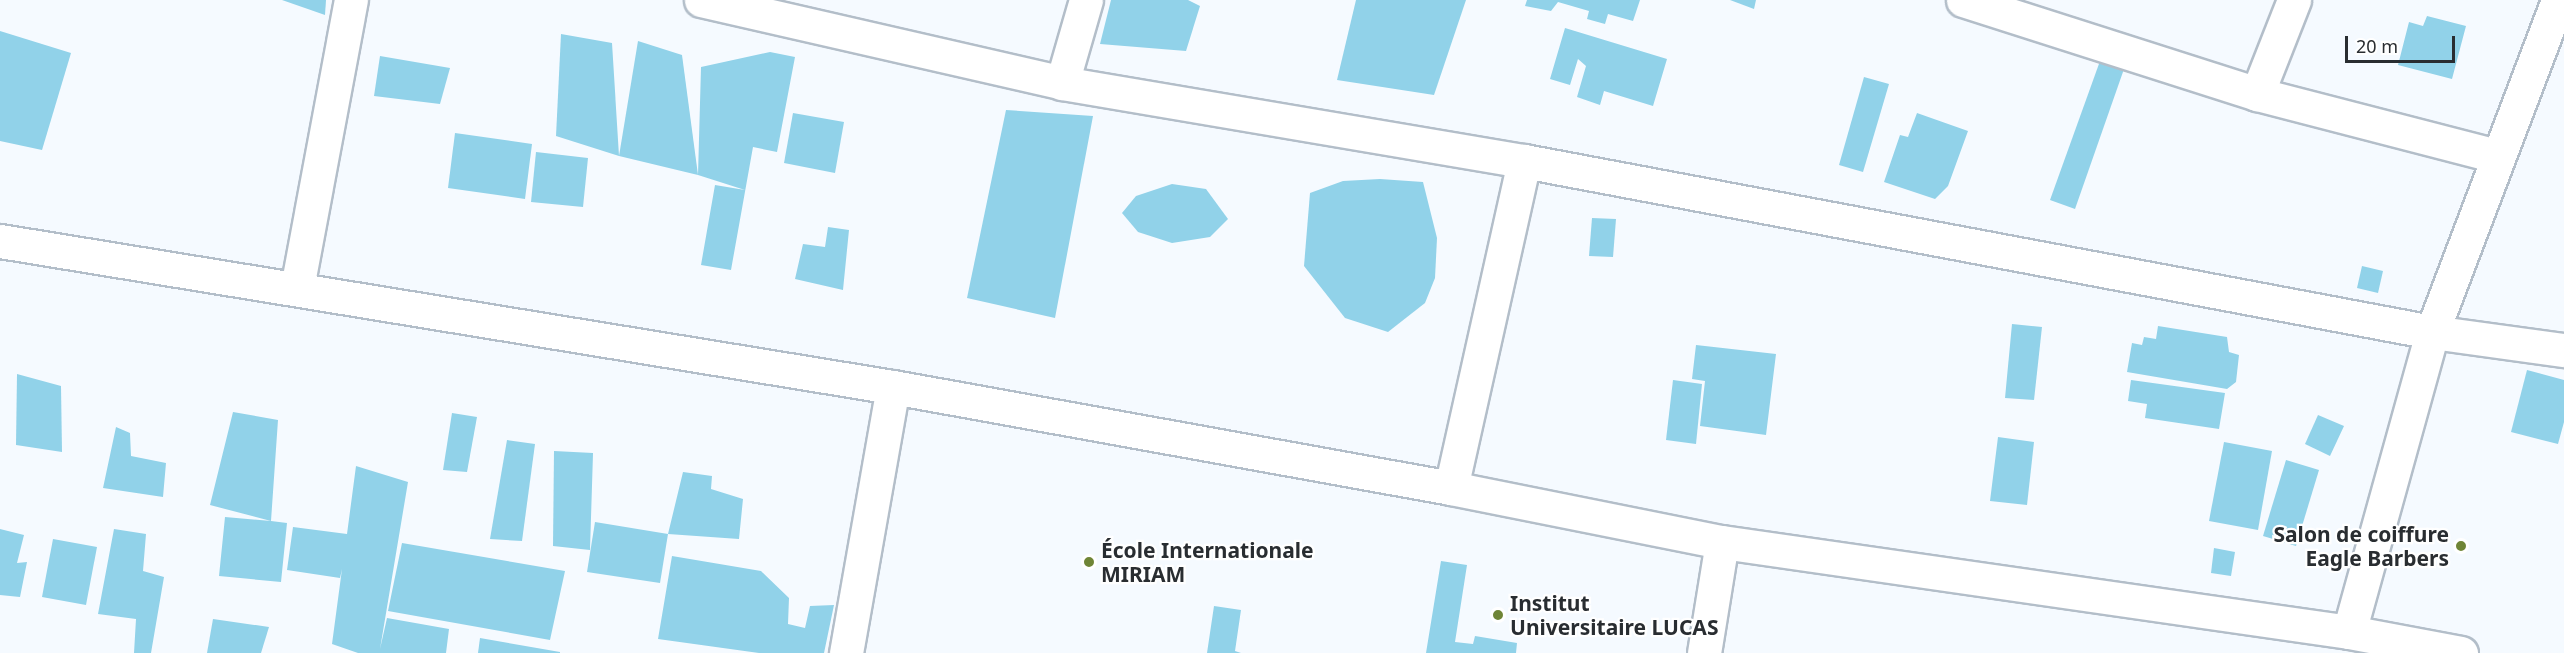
<!DOCTYPE html>
<meta charset="utf-8">
<style>
body{margin:0}
#map{position:relative;width:2564px;height:653px;overflow:hidden;background:#f5faff;font-family:"Noto Sans",sans-serif}
div>[style]{position:absolute}
.building>*{inset:0;background:#91d2e9}
.roads{filter:drop-shadow(2px 0 #b3bec9) drop-shadow(-2px 0 #b3bec9) drop-shadow(0 2px #b3bec9) drop-shadow(0 -2px #b3bec9)}
.street>*{height:33px;margin:-16.5px;padding:0 16.5px;transform-origin:16.5px;border-radius:16.5px;background:#fff}
.dots>*{width:16px;height:16px;translate:-50% -50%;box-sizing:border-box;border:3px solid #fff;border-radius:50%}
span{translate:-50% -50%;white-space:nowrap;text-align:center;line-height:1.15;-webkit-text-stroke:4.5px #fff;paint-order:stroke}
.poi-label{font-size:21px;color:#292d31;font-weight:700}
.right{translate:-100% -50%;text-align:right}
.left{translate:0 -50%;text-align:left}
.scale{position:absolute;left:2345px;top:36px;width:110px;height:27px;box-sizing:border-box;border:3px solid #292d31;border-top:0;padding-left:8px;font-size:18px;line-height:21px;white-space:nowrap;color:#292d31;-webkit-text-stroke:4px #fff;paint-order:stroke}
</style>
<div id="map">
<div class="building">
<div style="clip-path:polygon(282px 0,326px 0,325px 15px)"></div>
<div style="clip-path:polygon(1111px 0,1188px 0,1200px 6px,1186px 51px,1100px 44px)"></div>
<div style="clip-path:polygon(1356px 0,1466px 0,1434px 95px,1337px 80px)"></div>
<div style="clip-path:polygon(1527px 0,1640px 0,1633px 21px,1608px 14px,1605px 24px,1587px 19px,1589px 11px,1558px 2px,1551px 11px,1525px 6px)"></div>
<div style="clip-path:polygon(1730px 0,1756px 0,1754px 9px)"></div>
<div style="clip-path:polygon(2427px 16px,2466px 26px,2452px 79px,2398px 65px,2409px 22px,2423px 26px)"></div>
<div style="clip-path:polygon(1565px 28px,1667px 59px,1653px 106px,1604px 91px,1600px 105px,1577px 97px,1586px 66px,1578px 59px,1570px 85px,1550px 79px)"></div>
<div style="clip-path:polygon(0 31px,71px 53px,42px 150px,0 141px)"></div>
<div style="clip-path:polygon(561px 34px,612px 43px,619px 156px,556px 136px)"></div>
<div style="clip-path:polygon(638px 41px,682px 55px,698px 175px,619px 156px)"></div>
<div style="clip-path:polygon(770px 52px,795px 57px,777px 152px,753px 147px,731px 270px,701px 265px,715px 185px,745px 190px,698px 175px,701px 67px)"></div>
<div style="clip-path:polygon(380px 56px,450px 68px,440px 104px,374px 96px)"></div>
<div style="clip-path:polygon(2100px 61px,2124px 69px,2075px 209px,2050px 200px)"></div>
<div style="clip-path:polygon(1864px 77px,1889px 84px,1863px 172px,1839px 165px)"></div>
<div style="clip-path:polygon(1006px 110px,1093px 116px,1055px 318px,967px 298px)"></div>
<div style="clip-path:polygon(793px 113px,844px 122px,835px 173px,784px 163px)"></div>
<div style="clip-path:polygon(1917px 113px,1968px 131px,1948px 186px,1935px 199px,1884px 182px,1900px 135px,1908px 137px)"></div>
<div style="clip-path:polygon(455px 133px,532px 144px,525px 199px,448px 188px)"></div>
<div style="clip-path:polygon(536px 152px,588px 158px,583px 207px,531px 202px)"></div>
<div style="clip-path:polygon(1380px 179px,1423px 182px,1437px 238px,1435px 278px,1425px 303px,1388px 332px,1345px 318px,1304px 266px,1310px 193px,1343px 181px)"></div>
<div style="clip-path:polygon(1172px 184px,1206px 189px,1228px 219px,1210px 237px,1172px 243px,1138px 232px,1122px 213px,1136px 196px)"></div>
<div style="clip-path:polygon(1592px 218px,1616px 219px,1613px 257px,1589px 256px)"></div>
<div style="clip-path:polygon(828px 227px,849px 230px,843px 290px,795px 279px,803px 244px,825px 247px)"></div>
<div style="clip-path:polygon(2362px 266px,2383px 271px,2378px 293px,2357px 288px)"></div>
<div style="clip-path:polygon(2012px 324px,2042px 327px,2034px 400px,2005px 398px)"></div>
<div style="clip-path:polygon(2158px 326px,2227px 337px,2229px 352px,2239px 355px,2236px 382px,2227px 389px,2127px 372px,2132px 343px,2142px 345px,2144px 337px,2156px 339px)"></div>
<div style="clip-path:polygon(1696px 345px,1776px 354px,1766px 435px,1700px 426px,1705px 381px,1692px 379px)"></div>
<div style="clip-path:polygon(2527px 370px,2564px 380px,2564px 422px,2558px 444px,2511px 432px)"></div>
<div style="clip-path:polygon(17px 374px,61px 386px,62px 452px,16px 445px)"></div>
<div style="clip-path:polygon(1673px 380px,1702px 384px,1696px 444px,1666px 440px)"></div>
<div style="clip-path:polygon(2131px 380px,2225px 393px,2219px 429px,2145px 418px,2147px 404px,2128px 401px)"></div>
<div style="clip-path:polygon(233px 412px,278px 420px,271px 521px,287px 523px,281px 582px,219px 576px,225px 517px,271px 521px,210px 505px)"></div>
<div style="clip-path:polygon(452px 413px,477px 417px,467px 472px,443px 470px)"></div>
<div style="clip-path:polygon(2318px 415px,2344px 426px,2330px 456px,2305px 444px)"></div>
<div style="clip-path:polygon(116px 427px,130px 433px,131px 456px,166px 463px,163px 497px,103px 488px)"></div>
<div style="clip-path:polygon(1998px 437px,2034px 442px,2027px 505px,1990px 501px)"></div>
<div style="clip-path:polygon(507px 440px,535px 444px,522px 541px,490px 539px)"></div>
<div style="clip-path:polygon(2224px 442px,2272px 451px,2258px 530px,2209px 521px)"></div>
<div style="clip-path:polygon(554px 451px,593px 453px,590px 550px,553px 546px)"></div>
<div style="clip-path:polygon(2286px 460px,2319px 470px,2296px 546px,2263px 536px)"></div>
<div style="clip-path:polygon(356px 466px,408px 482px,380px 649px,387px 618px,449px 629px,446px 653px,358px 653px,332px 644px,342px 569px,340px 578px,287px 570px,293px 527px,347px 534px)"></div>
<div style="clip-path:polygon(683px 472px,712px 476px,711px 489px,743px 499px,739px 539px,668px 534px)"></div>
<div style="clip-path:polygon(595px 522px,668px 534px,660px 583px,587px 572px)"></div>
<div style="clip-path:polygon(0 529px,24px 535px,17px 563px,27px 562px,20px 597px,0 595px)"></div>
<div style="clip-path:polygon(114px 529px,146px 534px,143px 571px,164px 577px,151px 653px,134px 653px,136px 619px,98px 614px)"></div>
<div style="clip-path:polygon(53px 539px,97px 547px,86px 605px,42px 597px)"></div>
<div style="clip-path:polygon(402px 543px,565px 571px,550px 640px,388px 611px)"></div>
<div style="clip-path:polygon(2214px 548px,2235px 552px,2231px 576px,2211px 573px)"></div>
<div style="clip-path:polygon(672px 556px,761px 571px,789px 598px,788px 624px,805px 628px,810px 606px,834px 605px,824px 653px,759px 653px,658px 639px)"></div>
<div style="clip-path:polygon(1441px 561px,1467px 565px,1455px 642px,1473px 644px,1475px 636px,1517px 643px,1516px 653px,1426px 653px)"></div>
<div style="clip-path:polygon(1214px 606px,1241px 610px,1235px 651px,1241px 653px,1207px 653px)"></div>
<div style="clip-path:polygon(213px 619px,269px 627px,261px 653px,207px 653px)"></div>
<div style="clip-path:polygon(480px 638px,560px 652px,560px 653px,478px 653px)"></div>
</div>
<div class="roads">
<div class="street">
<div style="left:701px;top:0;width:370px;rotate:12.9deg"></div>
<div style="left:1062px;top:83px;width:469px;rotate:9.6deg"></div>
<div style="left:1524px;top:161px;width:924px;rotate:10.67deg"></div>
<div style="left:2432px;top:332px;width:133px;rotate:7.8deg"></div>
<div style="left:1963px;top:0;width:309px;rotate:17.7deg"></div>
<div style="left:2257px;top:94px;width:247px;rotate:14.5deg"></div>
<div style="left:1062px;top:83px;width:86px;rotate:-73.9deg"></div>
<div style="left:2257px;top:94px;width:101px;rotate:-68.5deg"></div>
<div style="left:0;top:241px;width:905px;rotate:9.29deg"></div>
<div style="left:893px;top:387px;width:567px;rotate:10.26deg"></div>
<div style="left:1451px;top:488px;width:276px;rotate:11.3deg"></div>
<div style="left:1722px;top:542px;width:633px;rotate:8.17deg"></div>
<div style="left:2349px;top:632px;width:114px;rotate:10.6deg"></div>
<div style="left:297px;top:288px;width:293px;rotate:-79.4deg"></div>
<div style="left:1451px;top:488px;width:335px;rotate:-77.4deg"></div>
<div style="left:2349px;top:632px;width:311px;rotate:-74.5deg"></div>
<div style="left:2432px;top:332px;width:355px;rotate:-69.2deg"></div>
<div style="left:846px;top:653px;width:270px;rotate:-80deg"></div>
<div style="left:1704px;top:653px;width:112px;rotate:-80.8deg"></div>
</div>
</div>
<div class="dots">
<div style="left:2461px;top:546px;background:#6f8536"></div>
<div style="left:1089px;top:562px;background:#6f8536"></div>
<div style="left:1498px;top:615px;background:#6f8536"></div>
</div>
<div class="poi-label">
<span class="right" style="left:2449px;top:546px">Salon de coiffure<br>Eagle Barbers</span>
<span class="left" style="left:1101px;top:562px">École Internationale<br>MIRIAM</span>
<span class="left" style="left:1510px;top:615px">Institut<br>Universitaire LUCAS</span>
</div>
<div class="scale">20 m</div>
</div>
